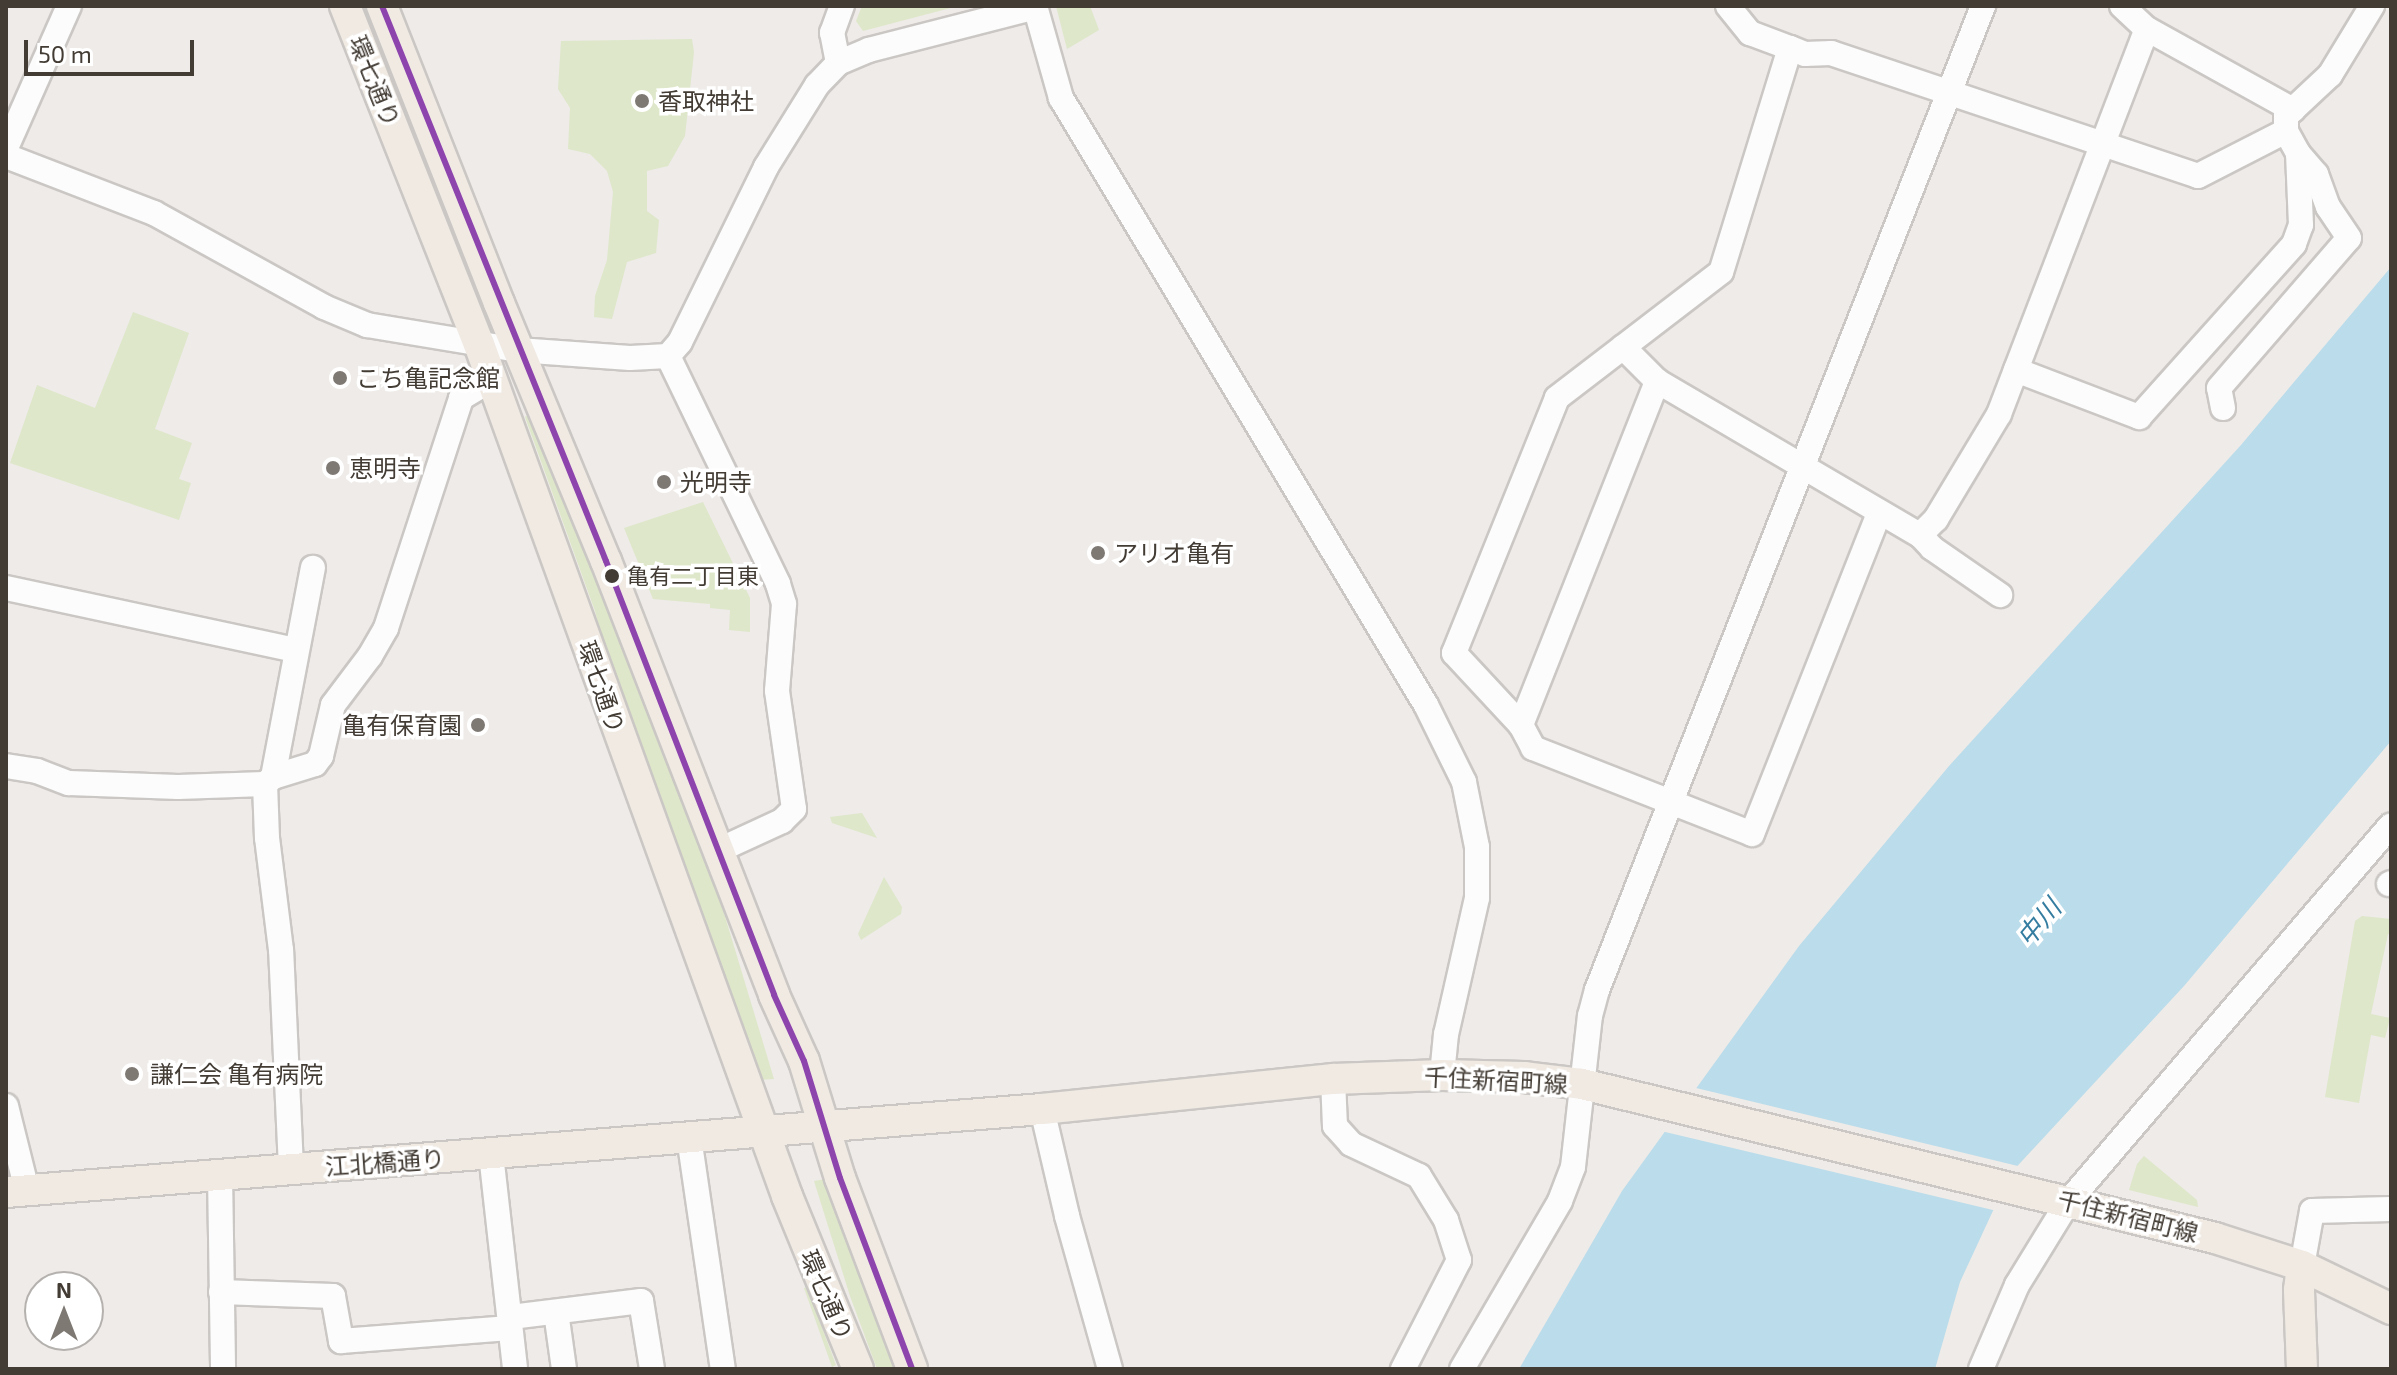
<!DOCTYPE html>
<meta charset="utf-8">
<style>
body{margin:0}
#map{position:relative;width:2397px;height:1375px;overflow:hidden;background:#eeebe8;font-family:"Exo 2","Noto Sans JP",sans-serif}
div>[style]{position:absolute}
.green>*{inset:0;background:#dee7c9}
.water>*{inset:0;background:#bbdcea}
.pier>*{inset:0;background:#eeebe8}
.roads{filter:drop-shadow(2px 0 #cac7c4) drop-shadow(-2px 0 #cac7c4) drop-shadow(0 2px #cac7c4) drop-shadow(0 -2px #cac7c4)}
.minor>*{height:24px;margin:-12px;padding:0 12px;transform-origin:12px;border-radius:12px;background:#fcfcfc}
.major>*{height:30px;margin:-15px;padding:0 15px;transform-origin:15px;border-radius:15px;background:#f0eae3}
.bus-1>*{height:6px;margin:-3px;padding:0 3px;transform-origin:3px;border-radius:3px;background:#8e44ad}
.dots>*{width:22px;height:22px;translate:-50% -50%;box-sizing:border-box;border:4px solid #fff;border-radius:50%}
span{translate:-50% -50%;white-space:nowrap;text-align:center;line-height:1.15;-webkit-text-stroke:7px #fff;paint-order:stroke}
.bus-label{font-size:22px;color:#433c35}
.left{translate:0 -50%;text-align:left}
.street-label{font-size:24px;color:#433c35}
.poi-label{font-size:24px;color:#433c35}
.right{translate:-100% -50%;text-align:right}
.water-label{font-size:26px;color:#347da0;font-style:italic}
.frame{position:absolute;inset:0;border:8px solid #433c35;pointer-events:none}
.north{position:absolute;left:24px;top:1271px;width:80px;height:80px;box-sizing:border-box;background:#fff;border:2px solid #b4b1ae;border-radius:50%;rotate:0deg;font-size:22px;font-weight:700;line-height:32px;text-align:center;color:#433c35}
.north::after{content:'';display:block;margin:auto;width:28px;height:36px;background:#7f7974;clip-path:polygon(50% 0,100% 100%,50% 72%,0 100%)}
.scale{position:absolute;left:24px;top:40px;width:170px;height:36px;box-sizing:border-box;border:4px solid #433c35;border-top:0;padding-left:10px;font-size:24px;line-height:28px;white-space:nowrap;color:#433c35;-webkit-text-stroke:6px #fff;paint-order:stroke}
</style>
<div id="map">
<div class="green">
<div style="clip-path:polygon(862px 6px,958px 6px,863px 31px,856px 21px)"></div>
<div style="clip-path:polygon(1056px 6px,1090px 6px,1099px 30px,1067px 49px)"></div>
<div style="clip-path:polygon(692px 39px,694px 52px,685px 136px,668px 166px,647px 171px,647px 211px,659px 220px,656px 253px,627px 262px,612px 319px,594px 317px,595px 296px,607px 260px,613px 192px,607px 171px,590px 154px,568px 149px,570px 108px,558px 89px,561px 41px)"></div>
<div style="clip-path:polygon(133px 312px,189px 333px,155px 429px,192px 443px,179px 479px,191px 483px,179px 520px,10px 463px,37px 385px,95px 408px)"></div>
<div style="clip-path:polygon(531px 413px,591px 551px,711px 870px,774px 1079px,759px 1080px,619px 704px,595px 611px,525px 417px)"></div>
<div style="clip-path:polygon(703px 502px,750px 598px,750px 632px,729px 630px,730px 610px,710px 608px,710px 604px,653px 599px,624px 528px)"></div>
<div style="clip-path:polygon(862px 813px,877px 838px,832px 823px,830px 817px)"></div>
<div style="clip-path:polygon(884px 877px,902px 907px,901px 914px,861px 940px,858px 934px)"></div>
<div style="clip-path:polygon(2362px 916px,2391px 919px,2391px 934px,2388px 934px,2371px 1014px,2390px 1018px,2385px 1038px,2371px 1035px,2359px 1103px,2325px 1097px,2355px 921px)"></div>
<div style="clip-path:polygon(2144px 1156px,2197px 1200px,2198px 1207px,2129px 1190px,2137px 1164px)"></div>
<div style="clip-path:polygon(826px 1179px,898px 1369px,877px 1369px,850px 1296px,814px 1181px)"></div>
<div style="clip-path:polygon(807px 1287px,836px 1365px,832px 1367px,804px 1288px)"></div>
</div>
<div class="water">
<div style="clip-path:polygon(2391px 267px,2391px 741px,2184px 986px,2010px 1174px,1960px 1282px,1935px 1369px,1519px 1369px,1622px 1191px,1799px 946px,1949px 766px,2241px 445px)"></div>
</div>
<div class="pier">
<div style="clip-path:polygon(1692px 1087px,2022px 1167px,2013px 1176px,1997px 1211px,1661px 1131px)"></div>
</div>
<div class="roads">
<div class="minor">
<div style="left:1035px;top:6px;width:96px;rotate:74.2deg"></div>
<div style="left:1061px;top:98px;width:708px;rotate:58.98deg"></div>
<div style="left:1426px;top:705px;width:86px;rotate:63.7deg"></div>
<div style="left:1464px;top:782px;width:66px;rotate:78.7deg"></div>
<div style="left:1477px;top:847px;width:51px;rotate:90deg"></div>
<div style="left:1477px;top:898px;width:139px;rotate:102.8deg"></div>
<div style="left:1446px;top:1034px;width:41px;rotate:95.6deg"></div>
<div style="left:1728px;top:6px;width:35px;rotate:51deg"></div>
<div style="left:1750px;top:33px;width:43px;rotate:20.6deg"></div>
<div style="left:1790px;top:48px;width:16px;rotate:22deg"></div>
<div style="left:1805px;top:54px;width:26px;rotate:-2deg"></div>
<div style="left:1831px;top:53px;width:387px;rotate:18.5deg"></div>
<div style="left:2198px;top:176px;width:99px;rotate:-27.1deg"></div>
<div style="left:2122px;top:6px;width:34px;rotate:43deg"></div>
<div style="left:2147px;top:29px;width:167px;rotate:29deg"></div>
<div style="left:1790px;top:48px;width:234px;rotate:107.1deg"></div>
<div style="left:1721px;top:272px;width:207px;rotate:142.5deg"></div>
<div style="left:1557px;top:398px;width:275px;rotate:112deg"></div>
<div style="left:1454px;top:653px;width:98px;rotate:47.1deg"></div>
<div style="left:1521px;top:725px;width:26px;rotate:62deg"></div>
<div style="left:1533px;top:748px;width:235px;rotate:21.4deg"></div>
<div style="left:1752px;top:834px;width:345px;rotate:-68.4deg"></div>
<div style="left:838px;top:63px;width:31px;rotate:-101deg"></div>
<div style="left:832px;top:33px;width:29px;rotate:-70deg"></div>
<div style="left:6px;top:148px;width:155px;rotate:-66.1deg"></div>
<div style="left:6px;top:156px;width:159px;rotate:21.1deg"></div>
<div style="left:154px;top:213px;width:194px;rotate:28.9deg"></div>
<div style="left:324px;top:307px;width:47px;rotate:22.7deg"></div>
<div style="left:367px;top:325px;width:153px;rotate:9.4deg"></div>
<div style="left:518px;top:350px;width:112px;rotate:4.1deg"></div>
<div style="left:630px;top:358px;width:38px;rotate:-3deg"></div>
<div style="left:668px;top:356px;width:18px;rotate:-49deg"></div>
<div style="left:680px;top:342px;width:195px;rotate:-63.8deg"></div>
<div style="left:766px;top:167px;width:97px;rotate:-58.1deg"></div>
<div style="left:817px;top:85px;width:30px;rotate:-46deg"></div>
<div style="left:838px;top:63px;width:34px;rotate:-23deg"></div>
<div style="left:869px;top:50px;width:172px;rotate:-14.4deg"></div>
<div style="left:1623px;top:347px;width:48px;rotate:45deg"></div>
<div style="left:1657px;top:381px;width:305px;rotate:30.4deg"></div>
<div style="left:1920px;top:535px;width:18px;rotate:47deg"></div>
<div style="left:1932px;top:548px;width:83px;rotate:34.7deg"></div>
<div style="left:668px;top:356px;width:253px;rotate:64.2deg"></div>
<div style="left:778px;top:584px;width:21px;rotate:73deg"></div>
<div style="left:784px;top:604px;width:87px;rotate:94.6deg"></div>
<div style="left:777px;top:691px;width:119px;rotate:81.8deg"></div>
<div style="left:794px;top:809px;width:17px;rotate:135deg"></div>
<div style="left:782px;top:821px;width:72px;rotate:155.2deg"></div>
<div style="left:2016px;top:370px;width:132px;rotate:20.9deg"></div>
<div style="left:2139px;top:417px;width:232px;rotate:-48.1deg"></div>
<div style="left:2294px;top:244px;width:20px;rotate:-70deg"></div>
<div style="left:2301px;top:225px;width:72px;rotate:-92.4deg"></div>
<div style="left:2298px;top:153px;width:25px;rotate:-119deg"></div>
<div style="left:2286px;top:131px;width:15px;rotate:-90deg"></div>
<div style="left:2286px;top:116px;width:60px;rotate:-43deg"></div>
<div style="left:2330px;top:75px;width:81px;rotate:-58.7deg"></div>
<div style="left:2223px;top:408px;width:20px;rotate:-101deg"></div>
<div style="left:2219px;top:388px;width:198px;rotate:-49.1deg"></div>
<div style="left:2349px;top:238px;width:37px;rotate:-124deg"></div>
<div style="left:2328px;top:207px;width:35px;rotate:-110deg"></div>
<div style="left:2316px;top:174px;width:28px;rotate:-131deg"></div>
<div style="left:1920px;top:535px;width:23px;rotate:-45deg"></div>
<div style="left:1936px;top:519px;width:122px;rotate:-59deg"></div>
<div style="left:1999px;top:414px;width:412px;rotate:-69deg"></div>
<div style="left:6px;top:588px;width:297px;rotate:12.1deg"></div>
<div style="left:1521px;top:725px;width:370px;rotate:-68.4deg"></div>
<div style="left:6px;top:766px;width:31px;rotate:9deg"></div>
<div style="left:37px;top:771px;width:34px;rotate:21deg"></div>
<div style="left:69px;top:783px;width:109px;rotate:2.1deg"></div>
<div style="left:178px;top:787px;width:87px;rotate:-2deg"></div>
<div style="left:273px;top:777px;width:44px;rotate:-17.2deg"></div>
<div style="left:315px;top:764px;width:10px;rotate:-53deg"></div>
<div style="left:321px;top:756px;width:52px;rotate:-76.8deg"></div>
<div style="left:333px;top:705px;width:61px;rotate:-52.9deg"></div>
<div style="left:370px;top:656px;width:32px;rotate:-60deg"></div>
<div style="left:386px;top:628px;width:242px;rotate:-71.9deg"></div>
<div style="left:461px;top:398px;width:37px;rotate:-31deg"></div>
<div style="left:2389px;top:884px;width:2px;rotate:-27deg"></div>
<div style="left:1333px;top:1079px;width:47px;rotate:87.6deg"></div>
<div style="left:1335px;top:1126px;width:24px;rotate:48deg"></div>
<div style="left:1351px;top:1144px;width:75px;rotate:25.2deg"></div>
<div style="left:1419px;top:1176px;width:52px;rotate:58.5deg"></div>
<div style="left:1446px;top:1220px;width:42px;rotate:72deg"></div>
<div style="left:1459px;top:1260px;width:123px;rotate:117.2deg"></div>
<div style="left:6px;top:1106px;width:87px;rotate:76deg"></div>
<div style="left:1042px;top:1109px;width:110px;rotate:76.8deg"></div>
<div style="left:1067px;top:1216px;width:159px;rotate:74.3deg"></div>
<div style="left:689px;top:1137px;width:234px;rotate:81.7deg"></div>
<div style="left:491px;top:1154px;width:216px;rotate:83.6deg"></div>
<div style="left:291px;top:1168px;width:218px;rotate:-92.6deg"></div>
<div style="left:281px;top:950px;width:113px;rotate:-97.1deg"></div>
<div style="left:267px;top:838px;width:54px;rotate:-92.1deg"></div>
<div style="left:265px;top:784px;width:11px;rotate:-41deg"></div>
<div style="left:273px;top:777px;width:213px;rotate:-79.2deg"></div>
<div style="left:220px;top:1174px;width:195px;rotate:89.1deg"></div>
<div style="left:2302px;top:1266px;width:56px;rotate:-79.7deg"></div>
<div style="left:2312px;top:1211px;width:79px;rotate:-1.5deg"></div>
<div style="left:221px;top:1292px;width:112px;rotate:2deg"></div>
<div style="left:333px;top:1296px;width:46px;rotate:79.9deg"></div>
<div style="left:341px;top:1341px;width:169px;rotate:-4.4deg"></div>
<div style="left:556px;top:1312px;width:58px;rotate:82deg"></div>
<div style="left:511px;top:1317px;width:131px;rotate:-7deg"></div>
<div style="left:641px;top:1301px;width:69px;rotate:80.8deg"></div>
<div style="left:1462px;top:1369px;width:194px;rotate:-59.7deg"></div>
<div style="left:1560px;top:1201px;width:36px;rotate:-69deg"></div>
<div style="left:1573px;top:1167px;width:152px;rotate:-83.6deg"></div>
<div style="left:1590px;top:1016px;width:27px;rotate:-75deg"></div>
<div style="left:1597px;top:990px;width:1057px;rotate:-68.58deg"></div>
<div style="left:1981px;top:1369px;width:91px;rotate:-66.8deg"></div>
<div style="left:2017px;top:1285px;width:97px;rotate:-58.4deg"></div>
<div style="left:2068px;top:1202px;width:496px;rotate:-49.4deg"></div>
</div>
<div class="major">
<div style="left:345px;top:6px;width:364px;rotate:68.4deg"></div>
<div style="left:479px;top:344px;width:906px;rotate:70.12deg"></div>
<div style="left:787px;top:1196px;width:187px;rotate:67.7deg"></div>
<div style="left:382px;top:6px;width:319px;rotate:68.5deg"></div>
<div style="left:499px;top:303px;width:279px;rotate:67.5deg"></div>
<div style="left:606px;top:561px;width:465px;rotate:68.8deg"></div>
<div style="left:774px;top:995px;width:72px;rotate:65.6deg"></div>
<div style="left:804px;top:1061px;width:122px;rotate:72.9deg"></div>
<div style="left:840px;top:1178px;width:204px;rotate:69.3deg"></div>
<div style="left:6px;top:1192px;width:1039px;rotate:-4.58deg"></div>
<div style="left:1042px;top:1109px;width:293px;rotate:-5.9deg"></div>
<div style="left:1333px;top:1079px;width:109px;rotate:-2.1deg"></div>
<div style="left:1442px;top:1075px;width:82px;rotate:1.4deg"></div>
<div style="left:1524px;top:1077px;width:58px;rotate:6.9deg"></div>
<div style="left:1582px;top:1084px;width:651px;rotate:13.67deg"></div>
<div style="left:2215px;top:1238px;width:91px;rotate:17.8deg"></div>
<div style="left:2302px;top:1266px;width:99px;rotate:25.8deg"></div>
<div style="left:2302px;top:1369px;width:79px;rotate:-92.2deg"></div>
<div style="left:2299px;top:1290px;width:24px;rotate:-83deg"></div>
</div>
</div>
<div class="bus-1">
<div style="left:382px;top:6px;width:598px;rotate:68.02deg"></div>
<div style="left:606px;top:561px;width:465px;rotate:68.8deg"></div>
<div style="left:774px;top:995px;width:72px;rotate:65.6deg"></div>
<div style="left:804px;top:1061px;width:122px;rotate:72.9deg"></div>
<div style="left:840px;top:1178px;width:204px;rotate:69.3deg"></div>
</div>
<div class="dots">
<div style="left:642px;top:101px;background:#7f7974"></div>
<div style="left:340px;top:378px;background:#7f7974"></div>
<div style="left:333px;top:468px;background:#7f7974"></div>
<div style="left:664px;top:482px;background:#7f7974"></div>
<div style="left:1098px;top:553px;background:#7f7974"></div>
<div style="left:612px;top:576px;background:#433c35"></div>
<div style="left:478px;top:725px;background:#7f7974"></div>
<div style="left:132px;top:1074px;background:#7f7974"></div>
</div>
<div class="bus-label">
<span class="left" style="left:627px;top:576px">亀有二丁目東</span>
</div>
<div class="street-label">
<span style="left:375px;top:81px;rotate:68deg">環七通り</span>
<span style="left:602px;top:687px;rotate:71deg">環七通り</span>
<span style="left:1496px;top:1080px;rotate:3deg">千住新宿町線</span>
<span style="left:385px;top:1162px;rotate:-4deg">江北橋通り</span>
<span style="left:2128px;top:1216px;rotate:14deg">千住新宿町線</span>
<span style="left:827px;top:1295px;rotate:67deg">環七通り</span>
</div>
<div class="poi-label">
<span class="left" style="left:658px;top:101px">香取神社</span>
<span class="left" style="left:356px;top:378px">こち亀記念館</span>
<span class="left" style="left:349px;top:468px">恵明寺</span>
<span class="left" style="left:680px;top:482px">光明寺</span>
<span class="left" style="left:1114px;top:553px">アリオ亀有</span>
<span class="right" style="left:462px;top:725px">亀有保育園</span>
<span class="left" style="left:150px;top:1074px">謙仁会 亀有病院</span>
</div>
<div class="water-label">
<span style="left:2038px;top:922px;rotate:-50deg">中川</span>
</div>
<div class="frame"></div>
<div class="north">N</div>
<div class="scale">50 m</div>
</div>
